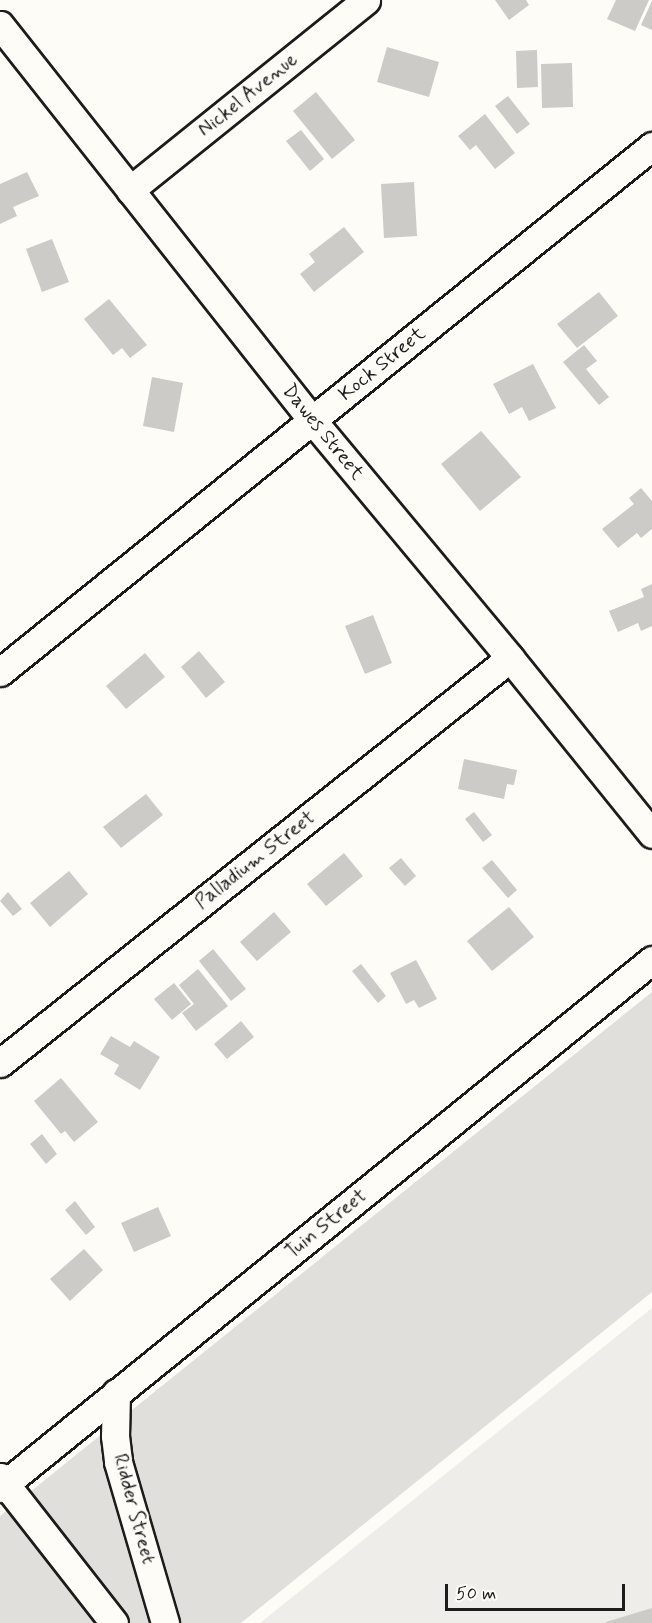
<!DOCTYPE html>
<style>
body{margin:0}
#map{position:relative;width:652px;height:1623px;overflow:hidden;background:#fdfcf7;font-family:Mynerve,sans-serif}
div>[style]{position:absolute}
.built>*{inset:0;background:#eeede9}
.green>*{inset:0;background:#e0dfdb}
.building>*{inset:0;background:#cccbc8}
.roads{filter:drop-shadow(2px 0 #1c1c1c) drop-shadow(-2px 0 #1c1c1c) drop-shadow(0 2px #1c1c1c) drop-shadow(0 -2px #1c1c1c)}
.minor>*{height:27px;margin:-13.5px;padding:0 13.5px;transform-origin:13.5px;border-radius:13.5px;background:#fdfcf7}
span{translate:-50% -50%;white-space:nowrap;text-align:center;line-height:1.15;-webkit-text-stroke:5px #fdfcf7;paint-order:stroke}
.street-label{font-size:20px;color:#1c1c1c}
.scale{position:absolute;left:445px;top:1584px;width:180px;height:27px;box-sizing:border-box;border:3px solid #1c1c1c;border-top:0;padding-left:8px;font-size:18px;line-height:21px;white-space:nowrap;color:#1c1c1c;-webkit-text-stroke:4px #fdfcf7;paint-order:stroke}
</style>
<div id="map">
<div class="built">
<div style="clip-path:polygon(652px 1308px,652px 1623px,260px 1623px)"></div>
</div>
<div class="green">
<div style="clip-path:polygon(652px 992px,652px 1292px,241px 1623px,0 1623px,0 1516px)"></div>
</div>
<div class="building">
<div style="clip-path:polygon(495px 0,526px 0,529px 5px,509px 20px)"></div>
<div style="clip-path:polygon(616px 0,649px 0,635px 31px,607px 19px)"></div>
<div style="clip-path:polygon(652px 1px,652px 30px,641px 25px)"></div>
<div style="clip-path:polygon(387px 47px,439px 62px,429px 97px,377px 82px)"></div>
<div style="clip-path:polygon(537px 50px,538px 87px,517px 88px,516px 51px)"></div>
<div style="clip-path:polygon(572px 63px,573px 107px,542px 108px,541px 64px)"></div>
<div style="clip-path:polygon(316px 92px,355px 140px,332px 159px,293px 111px)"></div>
<div style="clip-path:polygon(508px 96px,530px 124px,517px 134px,495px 106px)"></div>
<div style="clip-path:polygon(485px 114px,515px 153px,495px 169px,476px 145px,470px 150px,458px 136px)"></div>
<div style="clip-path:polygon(301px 130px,324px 159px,310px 171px,286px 141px)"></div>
<div style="clip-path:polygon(27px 172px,39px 196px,13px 207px,17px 216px,0 224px,0 184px)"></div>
<div style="clip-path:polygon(414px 182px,417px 236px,384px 238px,381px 184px)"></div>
<div style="clip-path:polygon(344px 227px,364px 252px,314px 292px,300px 274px,315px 262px,309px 254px)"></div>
<div style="clip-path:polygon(52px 239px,69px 282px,42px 292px,26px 249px)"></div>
<div style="clip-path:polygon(599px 292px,618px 316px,577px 348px,557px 324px)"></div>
<div style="clip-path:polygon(109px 299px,147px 345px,130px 358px,122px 348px,113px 355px,84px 319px)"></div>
<div style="clip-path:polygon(584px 345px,597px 361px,586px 369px,609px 397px,599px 405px,563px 362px)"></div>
<div style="clip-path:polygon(533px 364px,556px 408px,529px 421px,522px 407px,509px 414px,493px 384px)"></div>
<div style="clip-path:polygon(152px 377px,183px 383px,174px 432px,143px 426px)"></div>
<div style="clip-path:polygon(481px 431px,521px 477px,480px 511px,441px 464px)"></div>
<div style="clip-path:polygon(641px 488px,652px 501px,652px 529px,641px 538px,637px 533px,618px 548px,602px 529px,634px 504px,629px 498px)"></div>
<div style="clip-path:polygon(652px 584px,652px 626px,641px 631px,638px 623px,618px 632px,609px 611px,644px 597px,641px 589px)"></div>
<div style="clip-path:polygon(373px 615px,392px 663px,365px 674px,345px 626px)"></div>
<div style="clip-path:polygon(199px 651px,225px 682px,206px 698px,181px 667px)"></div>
<div style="clip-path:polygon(145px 653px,165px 677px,126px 709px,106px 686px)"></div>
<div style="clip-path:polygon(464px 759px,517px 770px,514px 785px,507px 784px,504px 799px,458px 789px)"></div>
<div style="clip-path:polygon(146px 794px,163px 815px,121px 848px,103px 827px)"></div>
<div style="clip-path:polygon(474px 812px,492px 835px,483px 842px,465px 819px)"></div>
<div style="clip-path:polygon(344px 853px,363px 876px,326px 906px,307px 884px)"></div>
<div style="clip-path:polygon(401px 858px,416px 876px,405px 886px,389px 868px)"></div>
<div style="clip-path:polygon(492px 860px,517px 890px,508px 898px,482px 868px)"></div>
<div style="clip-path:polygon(69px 871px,88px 894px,50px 927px,30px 903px)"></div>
<div style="clip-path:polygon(8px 892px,22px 909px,13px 916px,0 901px)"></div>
<div style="clip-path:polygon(509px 907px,534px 937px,492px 971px,467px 941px)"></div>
<div style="clip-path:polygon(274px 912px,291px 932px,257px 961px,240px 942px)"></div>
<div style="clip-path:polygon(213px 949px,246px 989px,231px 1001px,199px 961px)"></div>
<div style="clip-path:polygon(416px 960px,437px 999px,419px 1008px,414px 1000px,406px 1004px,390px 973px)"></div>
<div style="clip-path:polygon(361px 964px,386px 996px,378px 1003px,352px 971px)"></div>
<div style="clip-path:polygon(198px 969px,228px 1006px,196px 1031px,182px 1013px,194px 1004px,179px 985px)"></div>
<div style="clip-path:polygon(174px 983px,191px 1004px,172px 1020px,154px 999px)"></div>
<div style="clip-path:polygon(241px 1021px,254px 1037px,227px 1059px,214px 1044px)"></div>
<div style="clip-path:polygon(111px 1036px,130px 1047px,134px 1041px,160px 1057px,140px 1090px,114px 1074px,119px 1065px,100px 1054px)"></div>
<div style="clip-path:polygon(61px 1078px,98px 1122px,74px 1142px,65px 1131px,61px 1134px,34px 1101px)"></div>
<div style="clip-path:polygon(42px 1134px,57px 1154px,46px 1164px,30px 1144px)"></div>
<div style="clip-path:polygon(75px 1201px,95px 1227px,86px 1235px,65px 1210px)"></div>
<div style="clip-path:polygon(158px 1207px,171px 1236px,134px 1252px,121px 1223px)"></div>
<div style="clip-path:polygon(84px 1249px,103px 1270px,70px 1301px,50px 1279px)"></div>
<div style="clip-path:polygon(652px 1608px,652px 1623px,606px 1623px,606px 1622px)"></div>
</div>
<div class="roads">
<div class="minor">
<div style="left:0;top:25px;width:503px;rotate:51.7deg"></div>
<div style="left:312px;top:420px;width:310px;rotate:50.2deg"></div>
<div style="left:510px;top:658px;width:226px;rotate:51.1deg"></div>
<div style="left:130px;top:190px;width:303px;rotate:-38.8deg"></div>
<div style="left:0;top:672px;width:838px;rotate:-38.89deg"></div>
<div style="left:0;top:1063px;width:651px;rotate:-38.45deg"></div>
<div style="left:116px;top:1393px;width:43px;rotate:91.3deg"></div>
<div style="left:115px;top:1436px;width:26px;rotate:83deg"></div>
<div style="left:118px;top:1462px;width:168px;rotate:73.7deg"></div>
<div style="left:0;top:1477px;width:185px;rotate:52deg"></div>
<div style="left:0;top:1488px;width:839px;rotate:-39deg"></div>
</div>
</div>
<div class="street-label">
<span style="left:248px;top:95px;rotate:-39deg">Nickel Avenue</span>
<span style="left:382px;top:364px;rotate:-39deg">Kock Street</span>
<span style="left:323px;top:432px;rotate:51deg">Dawes Street</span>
<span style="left:255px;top:860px;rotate:-38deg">Palladium Street</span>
<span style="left:326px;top:1224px;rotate:-39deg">Tuin Street</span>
<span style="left:134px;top:1509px;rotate:75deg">Ridder Street</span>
</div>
<div class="scale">50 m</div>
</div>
